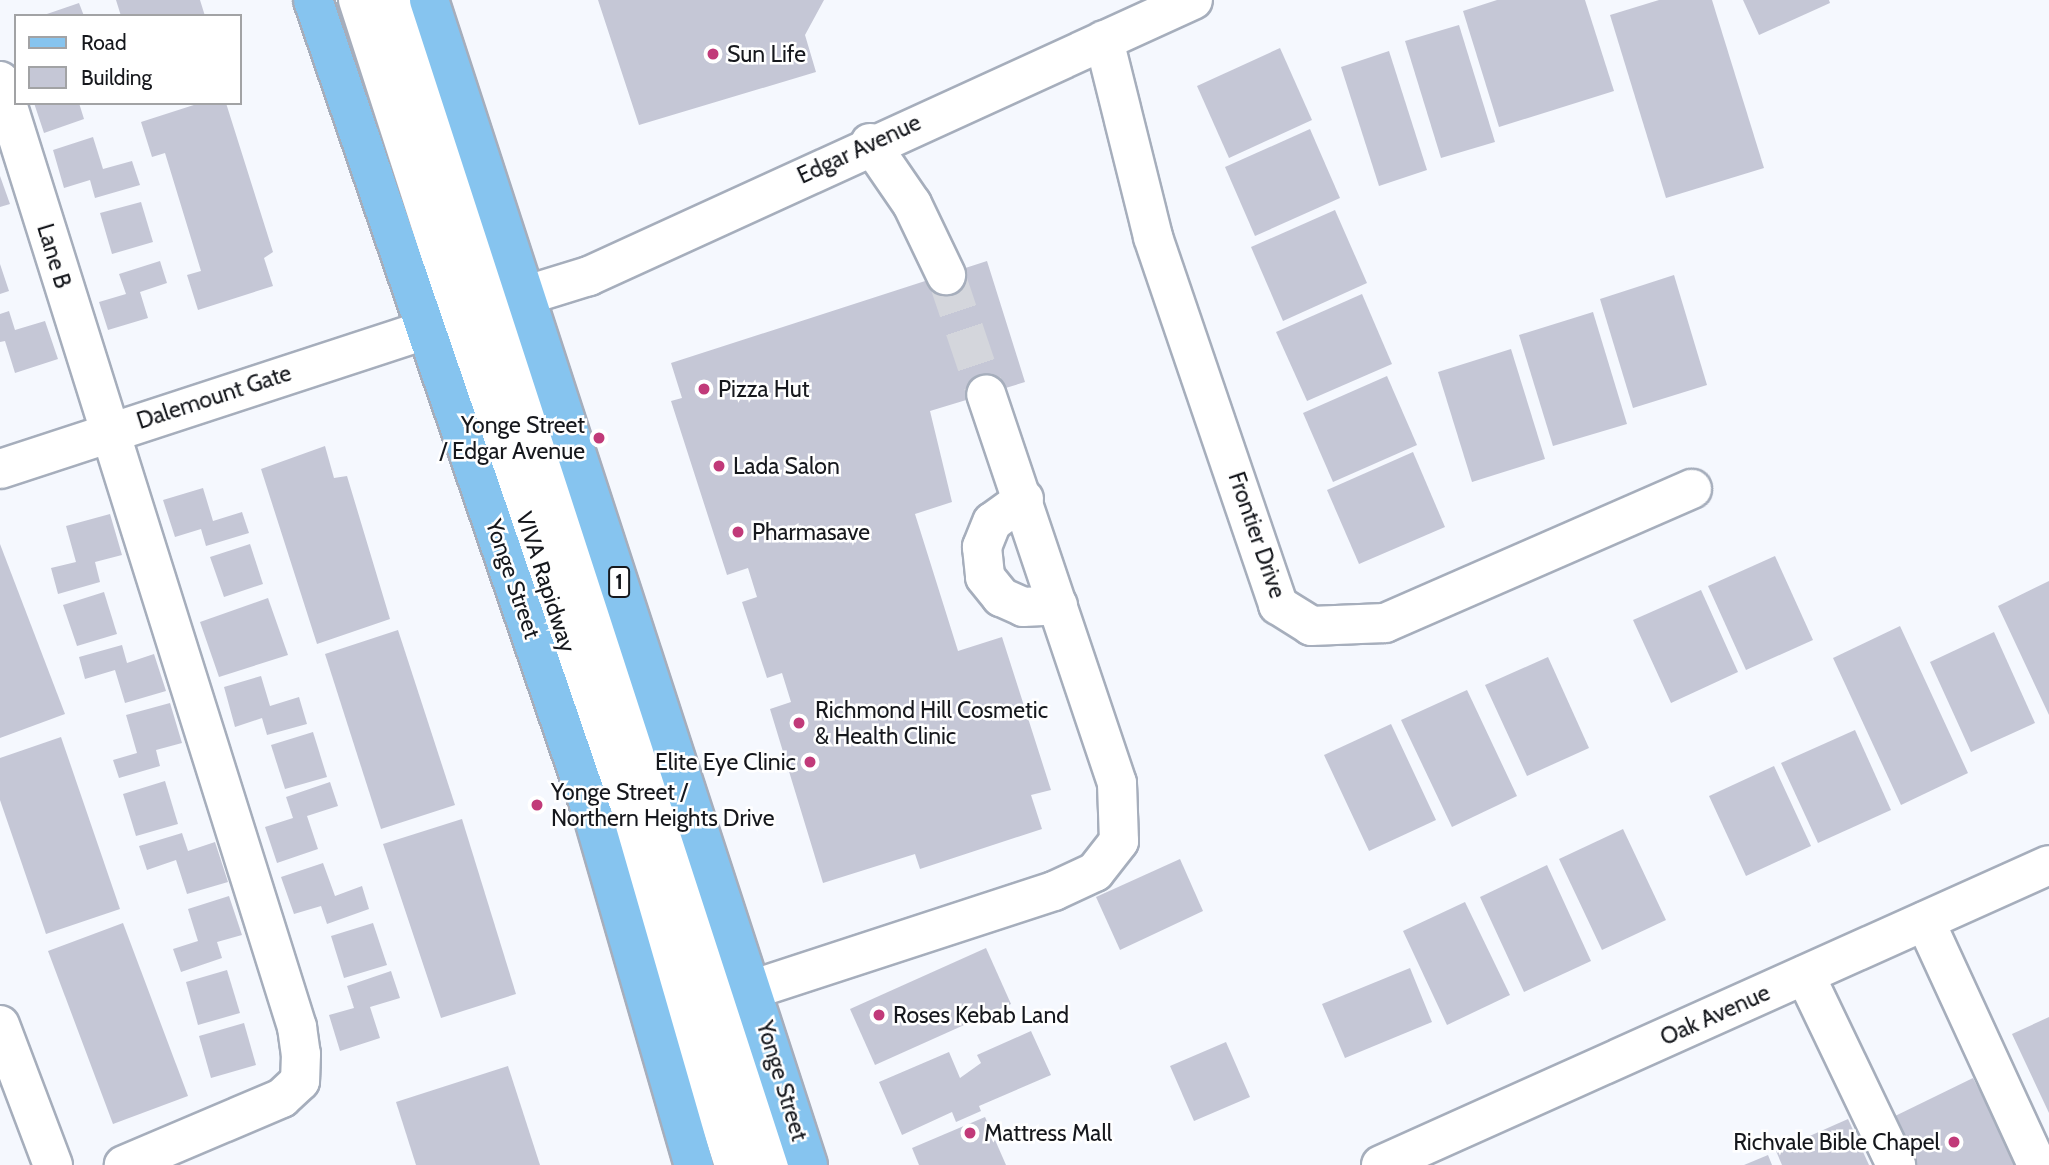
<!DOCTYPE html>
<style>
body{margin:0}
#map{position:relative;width:2049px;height:1165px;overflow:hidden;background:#f5f8fe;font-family:Cabin,sans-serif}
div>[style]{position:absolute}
.building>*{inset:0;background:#c5c7d6}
.minor-tunnel>*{height:38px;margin-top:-19px;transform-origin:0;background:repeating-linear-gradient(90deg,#d4d6dc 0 38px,transparent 0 57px)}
.roads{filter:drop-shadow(2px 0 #a6aebc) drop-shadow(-2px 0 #a6aebc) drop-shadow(0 2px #a6aebc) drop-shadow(0 -2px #a6aebc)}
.minor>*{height:38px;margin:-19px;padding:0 19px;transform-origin:19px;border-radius:19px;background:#fff}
.major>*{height:38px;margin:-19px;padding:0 19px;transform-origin:19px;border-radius:19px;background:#86c4ef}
.dots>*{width:19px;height:19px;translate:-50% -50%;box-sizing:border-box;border:4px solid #fff;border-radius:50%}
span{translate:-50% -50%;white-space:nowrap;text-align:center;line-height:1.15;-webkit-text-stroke:5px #fff;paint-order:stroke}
.shield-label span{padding:2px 5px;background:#fff;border:2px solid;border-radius:5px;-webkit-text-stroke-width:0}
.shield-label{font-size:21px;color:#16181d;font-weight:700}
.poi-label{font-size:23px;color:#16181d}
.left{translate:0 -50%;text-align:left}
.right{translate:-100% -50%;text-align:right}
.street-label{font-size:23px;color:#16181d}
.legend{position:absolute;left:14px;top:14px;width:228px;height:91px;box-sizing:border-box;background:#fff;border:2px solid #a2a3a5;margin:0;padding:9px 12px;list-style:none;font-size:21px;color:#16181d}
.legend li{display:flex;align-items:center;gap:14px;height:35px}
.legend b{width:35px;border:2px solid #a2a3a5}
</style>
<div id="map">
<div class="building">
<div style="clip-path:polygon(116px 0,200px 0,205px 16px,121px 16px)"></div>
<div style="clip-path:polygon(598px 0,824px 0,805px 35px,816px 72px,639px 125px)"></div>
<div style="clip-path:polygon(1497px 0,1585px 0,1614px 91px,1499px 127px,1463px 11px)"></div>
<div style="clip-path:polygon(1659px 0,1712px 0,1764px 168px,1666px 198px,1610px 15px)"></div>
<div style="clip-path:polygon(1743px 0,1829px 0,1830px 3px,1759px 35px)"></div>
<div style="clip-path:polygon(79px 3px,84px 16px,45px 16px,44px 15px)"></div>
<div style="clip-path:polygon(1459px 25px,1495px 142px,1441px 158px,1405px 41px)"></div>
<div style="clip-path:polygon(1280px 48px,1312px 120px,1229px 158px,1197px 86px)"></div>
<div style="clip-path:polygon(1389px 51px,1427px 170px,1379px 186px,1341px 67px)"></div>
<div style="clip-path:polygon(34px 103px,79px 103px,84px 119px,44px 133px)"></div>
<div style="clip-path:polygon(200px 103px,226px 103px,273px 252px,264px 258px,273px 286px,198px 310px,187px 275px,201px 271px,165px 153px,152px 157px,141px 122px)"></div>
<div style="clip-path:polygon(1310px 129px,1340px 198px,1255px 236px,1225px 167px)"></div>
<div style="clip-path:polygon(93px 137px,103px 169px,132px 161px,140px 185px,95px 198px,90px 180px,64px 188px,53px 150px)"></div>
<div style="clip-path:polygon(0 176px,10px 204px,0 207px)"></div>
<div style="clip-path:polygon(141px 202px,153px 242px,112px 254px,100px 213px)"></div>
<div style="clip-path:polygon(1335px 210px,1367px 283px,1283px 321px,1251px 247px)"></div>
<div style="clip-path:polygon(160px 261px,167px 283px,140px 292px,148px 318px,108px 330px,99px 302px,126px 294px,119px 274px)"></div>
<div style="clip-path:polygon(987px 261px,1025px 382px,930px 411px,952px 502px,915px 514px,958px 651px,1002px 637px,1051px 790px,1031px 795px,1042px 829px,920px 869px,915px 854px,823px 883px,770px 709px,791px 702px,782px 673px,767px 678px,742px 602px,757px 597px,748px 568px,727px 575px,671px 401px,682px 398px,671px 363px)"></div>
<div style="clip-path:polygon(0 264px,9px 291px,0 294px)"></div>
<div style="clip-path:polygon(1674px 275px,1707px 385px,1633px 408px,1600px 299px)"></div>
<div style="clip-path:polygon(1362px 294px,1392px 364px,1307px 401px,1276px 332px)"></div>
<div style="clip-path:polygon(9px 311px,15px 330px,45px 321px,58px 359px,15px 373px,5px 341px,0 342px,0 314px)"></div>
<div style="clip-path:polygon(1593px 312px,1627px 424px,1553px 446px,1519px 335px)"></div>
<div style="clip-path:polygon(1511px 349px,1545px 459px,1472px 482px,1438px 372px)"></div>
<div style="clip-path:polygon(1387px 376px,1417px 445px,1333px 482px,1303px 413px)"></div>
<div style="clip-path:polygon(325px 446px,334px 478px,347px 476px,390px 619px,317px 644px,261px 469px)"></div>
<div style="clip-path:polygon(1413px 452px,1445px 527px,1359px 564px,1327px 490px)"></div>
<div style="clip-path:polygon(203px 488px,213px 521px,242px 512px,249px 533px,206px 546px,201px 529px,175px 537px,163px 500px)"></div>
<div style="clip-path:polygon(110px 514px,122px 555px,95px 562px,100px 582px,58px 594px,51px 568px,76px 562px,66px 526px)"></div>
<div style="clip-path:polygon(0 544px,65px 714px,0 738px)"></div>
<div style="clip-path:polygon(250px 544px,263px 584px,224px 597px,210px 557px)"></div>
<div style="clip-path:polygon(1775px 556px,1813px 640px,1746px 670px,1708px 586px)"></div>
<div style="clip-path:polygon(2049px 581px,2049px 715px,1998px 606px)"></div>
<div style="clip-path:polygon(1701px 590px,1738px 672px,1671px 703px,1633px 620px)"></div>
<div style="clip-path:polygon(104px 592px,117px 634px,77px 646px,63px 605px)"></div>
<div style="clip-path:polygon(268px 598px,288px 655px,219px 677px,200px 622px)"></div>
<div style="clip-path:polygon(1900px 626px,1968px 773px,1901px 805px,1833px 658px)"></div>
<div style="clip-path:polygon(398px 630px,455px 805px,381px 829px,325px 654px)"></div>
<div style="clip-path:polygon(1994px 632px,2035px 723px,1971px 752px,1930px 662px)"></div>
<div style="clip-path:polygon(122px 645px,127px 663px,154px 654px,166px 691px,125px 703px,115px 670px,85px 679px,79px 657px)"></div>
<div style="clip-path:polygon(1548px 657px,1589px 748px,1527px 776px,1485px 685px)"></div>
<div style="clip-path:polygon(261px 676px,270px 706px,299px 697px,307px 724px,267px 735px,262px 718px,235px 727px,224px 687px)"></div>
<div style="clip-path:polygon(1467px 690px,1517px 796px,1452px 827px,1401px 720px)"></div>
<div style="clip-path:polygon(170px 703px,182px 743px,156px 750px,160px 766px,119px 778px,113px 760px,137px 753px,126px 715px)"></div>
<div style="clip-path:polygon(1391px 724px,1436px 820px,1369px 851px,1324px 755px)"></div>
<div style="clip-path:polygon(1855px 730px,1891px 810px,1818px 843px,1781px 763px)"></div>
<div style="clip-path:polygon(313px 732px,327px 777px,285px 789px,271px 745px)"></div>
<div style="clip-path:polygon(61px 737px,120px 909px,46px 934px,0 800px,0 758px)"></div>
<div style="clip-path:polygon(1774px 766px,1811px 846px,1746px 876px,1709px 796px)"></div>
<div style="clip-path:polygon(165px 781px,178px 824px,136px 836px,123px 794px)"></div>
<div style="clip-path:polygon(330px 782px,338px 806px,307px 816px,318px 849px,277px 863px,265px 827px,293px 818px,286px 797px)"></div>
<div style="clip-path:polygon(462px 819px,516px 994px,441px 1018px,383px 844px)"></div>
<div style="clip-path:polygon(1623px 829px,1666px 920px,1602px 950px,1559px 859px)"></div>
<div style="clip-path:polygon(182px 833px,188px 851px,215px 842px,228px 882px,187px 894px,176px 860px,147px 870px,139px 846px)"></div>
<div style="clip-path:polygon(1180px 859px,1203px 911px,1120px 950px,1096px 897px)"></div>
<div style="clip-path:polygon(323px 863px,335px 896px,362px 886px,369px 909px,327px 924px,321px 906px,294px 914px,281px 877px)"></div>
<div style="clip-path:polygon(1547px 865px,1591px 961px,1524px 992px,1480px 897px)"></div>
<div style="clip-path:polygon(229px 896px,242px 935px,217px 942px,222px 958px,181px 972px,173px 949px,198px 941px,188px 909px)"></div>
<div style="clip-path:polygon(1465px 902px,1510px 995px,1447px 1025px,1403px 931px)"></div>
<div style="clip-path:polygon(123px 923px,188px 1096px,113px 1124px,48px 951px)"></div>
<div style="clip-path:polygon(373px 923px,387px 965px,344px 978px,331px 936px)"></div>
<div style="clip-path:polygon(986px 948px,1011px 1004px,875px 1065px,850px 1009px)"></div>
<div style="clip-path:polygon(1410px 968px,1432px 1022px,1345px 1058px,1322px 1004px)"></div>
<div style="clip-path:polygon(227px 970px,240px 1013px,198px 1025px,186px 982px)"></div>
<div style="clip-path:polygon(391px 971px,400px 998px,370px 1007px,380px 1038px,340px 1051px,329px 1015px,354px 1008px,347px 986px)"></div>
<div style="clip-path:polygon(2049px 1017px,2049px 1113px,2012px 1034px)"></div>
<div style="clip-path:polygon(244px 1023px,256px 1065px,211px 1078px,199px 1036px)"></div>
<div style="clip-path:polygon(1031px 1031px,1051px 1075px,979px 1106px,981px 1111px,956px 1122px,952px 1112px,902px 1135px,879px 1082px,949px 1052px,960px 1078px,981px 1063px,977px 1055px)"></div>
<div style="clip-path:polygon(1226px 1042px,1250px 1097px,1194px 1121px,1170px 1066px)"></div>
<div style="clip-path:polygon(508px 1066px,540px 1165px,416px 1165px,396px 1102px)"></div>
<div style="clip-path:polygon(1973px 1078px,2018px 1165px,1915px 1165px,1891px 1118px)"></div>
<div style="clip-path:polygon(985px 1117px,1006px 1165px,919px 1165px,912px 1148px)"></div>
<div style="clip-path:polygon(1848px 1119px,1869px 1165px,1782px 1165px,1776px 1151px)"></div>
<div style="clip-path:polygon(1768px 1155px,1772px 1165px,1744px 1165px)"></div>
</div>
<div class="minor-tunnel">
<div style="left:946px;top:275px;width:126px;rotate:71.4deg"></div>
</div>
<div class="roads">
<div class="minor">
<div style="left:358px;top:0;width:1224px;rotate:72.11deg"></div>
<div style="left:394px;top:0;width:1224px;rotate:72.16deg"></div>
<div style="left:1104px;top:40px;width:203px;rotate:76deg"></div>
<div style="left:1153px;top:237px;width:389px;rotate:71.2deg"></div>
<div style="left:1278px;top:605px;width:39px;rotate:32deg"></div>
<div style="left:1311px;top:626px;width:74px;rotate:-2.3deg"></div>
<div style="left:1385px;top:623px;width:335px;rotate:-23.6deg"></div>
<div style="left:0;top:81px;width:992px;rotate:72.57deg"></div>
<div style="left:297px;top:1027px;width:27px;rotate:82deg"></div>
<div style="left:301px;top:1054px;width:27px;rotate:92deg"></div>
<div style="left:300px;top:1081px;width:25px;rotate:137deg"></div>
<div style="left:282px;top:1098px;width:172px;rotate:157deg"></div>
<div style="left:870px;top:143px;width:74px;rotate:55.5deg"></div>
<div style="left:912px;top:204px;width:79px;rotate:64.4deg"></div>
<div style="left:524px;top:296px;width:68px;rotate:-17.1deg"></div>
<div style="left:589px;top:276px;width:664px;rotate:-24.56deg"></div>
<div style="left:0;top:469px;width:450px;rotate:-18.1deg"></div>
<div style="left:1024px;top:499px;width:39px;rotate:144deg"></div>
<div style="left:992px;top:522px;width:27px;rotate:112deg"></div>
<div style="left:982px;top:547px;width:30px;rotate:84deg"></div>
<div style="left:985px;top:577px;width:26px;rotate:51deg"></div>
<div style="left:1001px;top:597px;width:24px;rotate:24deg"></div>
<div style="left:1023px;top:607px;width:35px;rotate:-3deg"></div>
<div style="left:1925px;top:921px;width:268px;rotate:65.3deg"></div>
<div style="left:1805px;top:975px;width:211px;rotate:64.4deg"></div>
<div style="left:754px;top:989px;width:316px;rotate:-18.1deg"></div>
<div style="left:1054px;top:891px;width:45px;rotate:-24.9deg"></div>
<div style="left:1095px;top:872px;width:39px;rotate:-52deg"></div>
<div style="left:1119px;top:841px;width:58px;rotate:-92deg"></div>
<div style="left:1117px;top:783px;width:410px;rotate:-108.6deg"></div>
<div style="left:0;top:1025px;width:150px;rotate:69.3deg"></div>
<div style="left:1381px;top:1165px;width:732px;rotate:-24.18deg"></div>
</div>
<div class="major">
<div style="left:313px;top:0;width:863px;rotate:71.06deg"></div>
<div style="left:593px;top:816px;width:363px;rotate:73.9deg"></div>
<div style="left:429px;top:0;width:1225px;rotate:71.98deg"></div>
</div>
</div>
<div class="dots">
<div style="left:713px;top:54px;background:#c13a79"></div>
<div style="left:704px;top:389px;background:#c13a79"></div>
<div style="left:599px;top:438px;background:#c13a79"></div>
<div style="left:719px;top:466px;background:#c13a79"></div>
<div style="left:738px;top:532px;background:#c13a79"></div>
<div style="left:799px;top:723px;background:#c13a79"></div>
<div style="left:810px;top:762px;background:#c13a79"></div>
<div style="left:537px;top:805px;background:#c13a79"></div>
<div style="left:879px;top:1015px;background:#c13a79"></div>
<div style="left:970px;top:1133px;background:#c13a79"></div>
<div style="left:1954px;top:1142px;background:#c13a79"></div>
</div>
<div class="shield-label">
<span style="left:619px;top:582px">1</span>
</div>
<div class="poi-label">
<span class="left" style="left:727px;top:54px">Sun Life</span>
<span class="left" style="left:718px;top:389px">Pizza Hut</span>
<span class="right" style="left:585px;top:438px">Yonge Street<br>/ Edgar Avenue</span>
<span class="left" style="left:733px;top:466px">Lada Salon</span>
<span class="left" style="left:752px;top:532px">Pharmasave</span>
<span class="left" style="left:815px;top:723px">Richmond Hill Cosmetic<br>&amp; Health Clinic</span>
<span class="right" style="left:796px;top:762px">Elite Eye Clinic</span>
<span class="left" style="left:551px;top:805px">Yonge Street /<br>Northern Heights Drive</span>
<span class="left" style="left:893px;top:1015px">Roses Kebab Land</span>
<span class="left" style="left:984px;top:1133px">Mattress Mall</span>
<span class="right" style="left:1940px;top:1142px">Richvale Bible Chapel</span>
</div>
<div class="street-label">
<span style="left:859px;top:149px;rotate:-25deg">Edgar Avenue</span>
<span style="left:54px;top:256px;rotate:73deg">Lane B</span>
<span style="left:214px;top:397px;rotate:-18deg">Dalemount Gate</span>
<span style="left:1257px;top:535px;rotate:71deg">Frontier Drive</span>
<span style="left:513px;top:579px;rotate:71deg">Yonge Street</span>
<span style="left:546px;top:582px;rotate:72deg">VIVA Rapidway</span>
<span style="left:1715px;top:1015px;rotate:-24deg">Oak Avenue</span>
<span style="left:782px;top:1081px;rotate:73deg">Yonge Street</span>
</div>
<ul class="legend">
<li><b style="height:9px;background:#86c4ef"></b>Road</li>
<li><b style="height:19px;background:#c5c7d6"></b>Building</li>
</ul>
</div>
